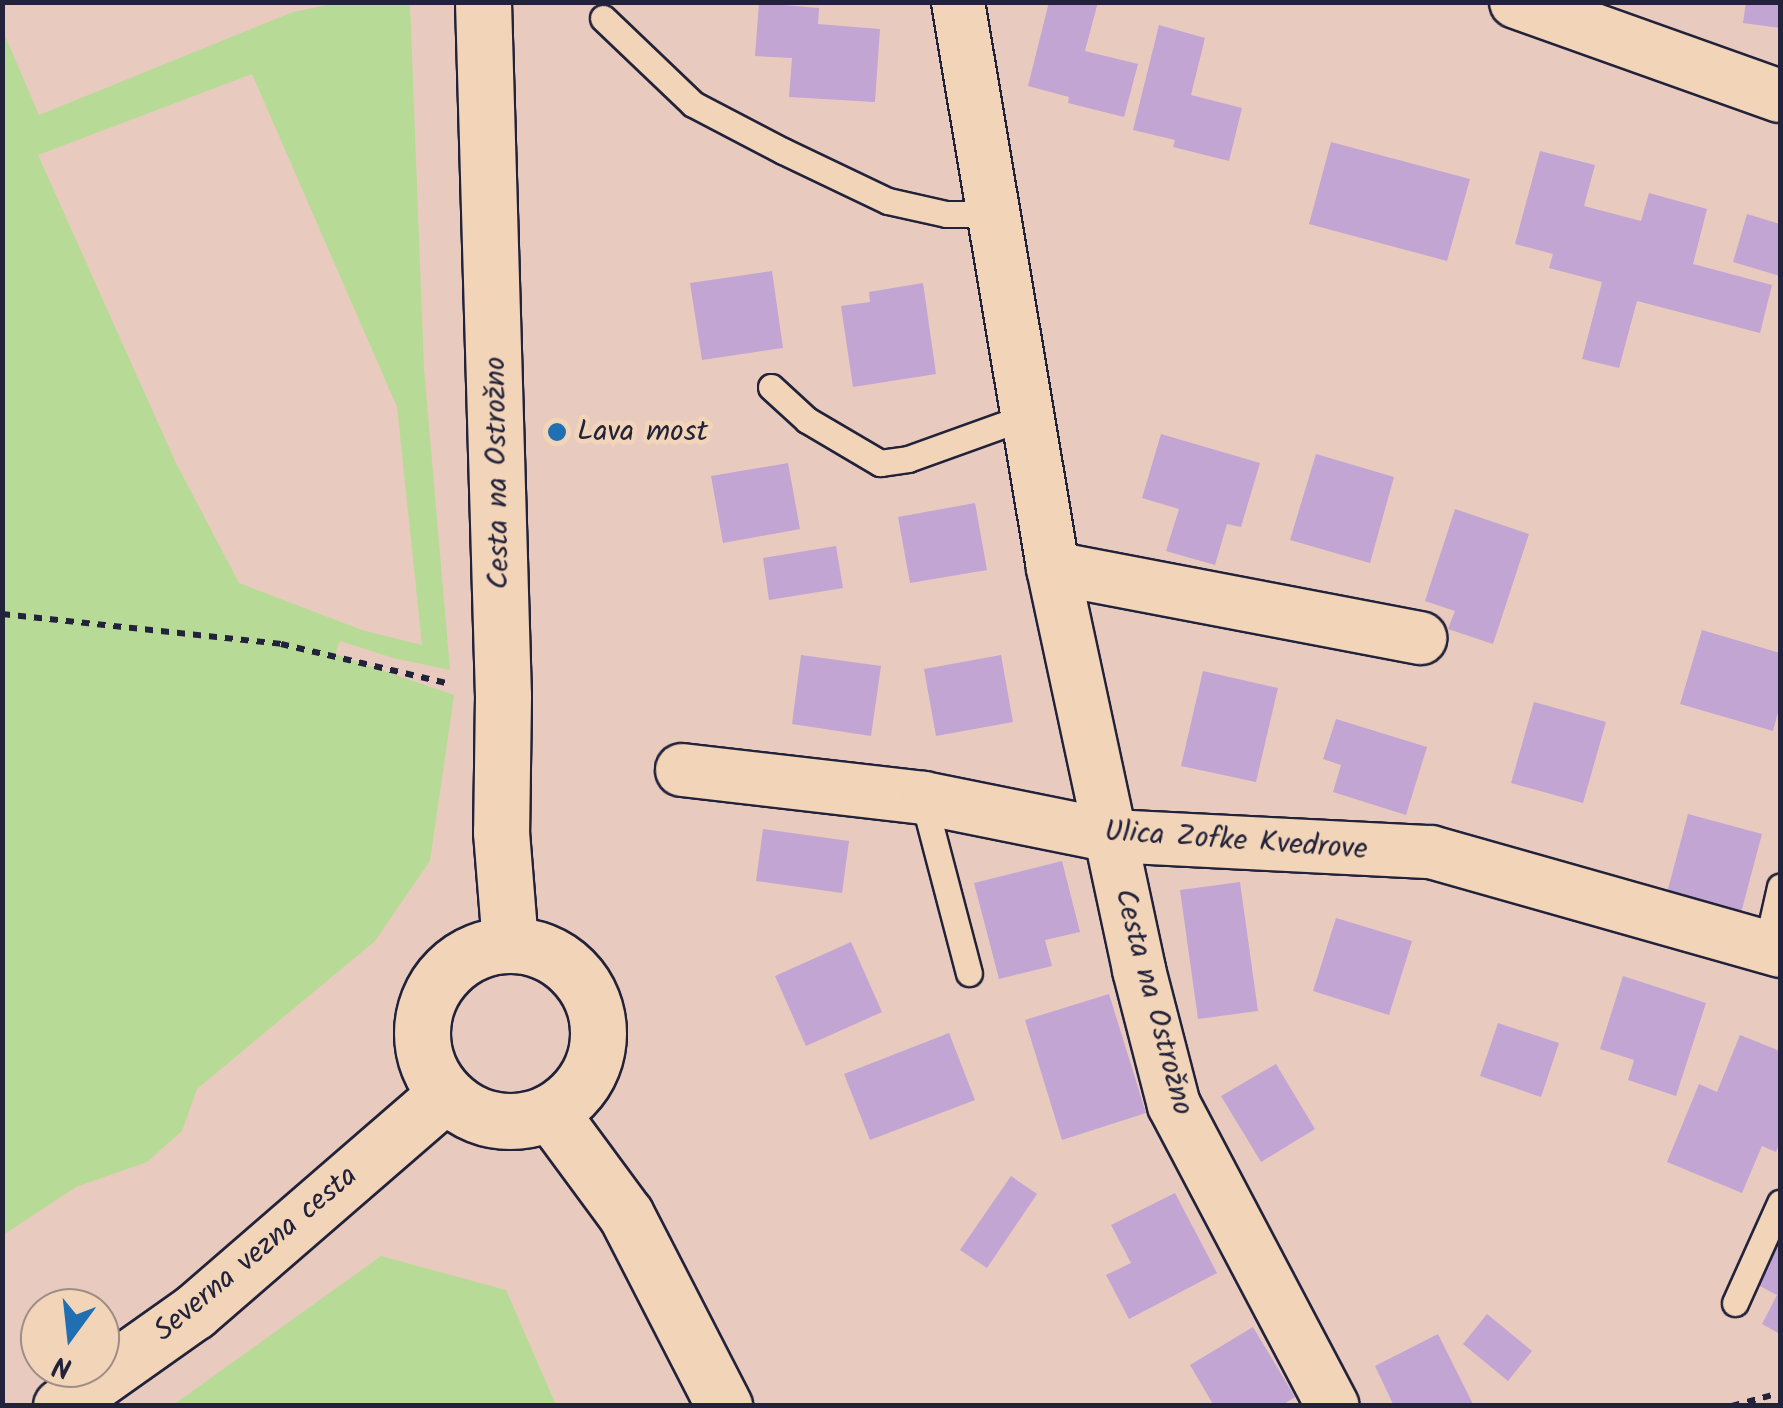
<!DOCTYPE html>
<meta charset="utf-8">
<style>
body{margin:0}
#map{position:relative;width:1783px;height:1408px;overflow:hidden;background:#e8cbbe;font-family:Kalam,sans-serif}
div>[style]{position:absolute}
.green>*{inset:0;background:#b7db96}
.building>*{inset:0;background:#c2a5d2}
.path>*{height:6px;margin-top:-3px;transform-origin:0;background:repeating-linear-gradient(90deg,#22223b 0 8px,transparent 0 16px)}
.roads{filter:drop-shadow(2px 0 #22223b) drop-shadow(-2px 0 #22223b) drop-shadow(0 2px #22223b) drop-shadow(0 -2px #22223b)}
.service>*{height:25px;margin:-12.5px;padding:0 12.5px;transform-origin:12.5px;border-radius:12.5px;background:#f2d5b9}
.minor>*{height:52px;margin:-26px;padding:0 26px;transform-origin:26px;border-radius:26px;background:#f2d5b9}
.tertiary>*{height:55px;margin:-27.5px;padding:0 27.5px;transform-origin:27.5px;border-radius:27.5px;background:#f2d5b9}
.tertiary>.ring{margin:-27.5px;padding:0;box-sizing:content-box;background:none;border:55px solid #f2d5b9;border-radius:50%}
.dots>*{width:28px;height:28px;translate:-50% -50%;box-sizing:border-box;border:5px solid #f2d5b9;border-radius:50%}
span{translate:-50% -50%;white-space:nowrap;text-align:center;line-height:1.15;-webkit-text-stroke:9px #f2d5b9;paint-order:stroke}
.poi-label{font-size:30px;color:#22223b}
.left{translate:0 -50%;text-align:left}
.street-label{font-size:30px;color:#22223b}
.frame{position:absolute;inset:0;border:5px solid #22223b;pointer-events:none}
.north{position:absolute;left:20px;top:1288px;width:100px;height:100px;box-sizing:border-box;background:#f2d5b9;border:2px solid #9f8d87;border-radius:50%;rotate:195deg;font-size:28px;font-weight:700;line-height:40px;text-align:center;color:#22223b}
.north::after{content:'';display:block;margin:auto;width:35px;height:45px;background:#1f6fb2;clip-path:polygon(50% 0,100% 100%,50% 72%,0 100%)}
</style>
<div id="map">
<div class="green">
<div style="clip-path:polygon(evenodd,337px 3px,410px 3px,424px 368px,450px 670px,393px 658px,340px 641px,335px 654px,454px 695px,430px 861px,375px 941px,197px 1089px,182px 1131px,147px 1162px,76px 1187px,3px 1235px,3px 31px,39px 115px,293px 12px,337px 3px,252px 74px,397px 407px,422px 645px,362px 630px,239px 583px,176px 463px,38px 155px,252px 74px)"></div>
<div style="clip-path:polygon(381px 1256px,506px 1290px,556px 1405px,173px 1405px)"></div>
</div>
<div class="building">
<div style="clip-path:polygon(1049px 2px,1098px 2px,1085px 51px,1138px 64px,1124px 117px,1068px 103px,1069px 97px,1028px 86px)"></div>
<div style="clip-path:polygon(1746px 2px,1780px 2px,1780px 28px,1743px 23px)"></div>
<div style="clip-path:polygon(759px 3px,819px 8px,818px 24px,880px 29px,875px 102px,789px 97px,792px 58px,755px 56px)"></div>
<div style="clip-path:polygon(1159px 25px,1205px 38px,1191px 95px,1242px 108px,1229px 161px,1173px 147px,1175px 140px,1133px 130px)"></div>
<div style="clip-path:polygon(1331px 142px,1470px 179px,1447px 261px,1309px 224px)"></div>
<div style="clip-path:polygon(1540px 151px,1595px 165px,1584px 206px,1641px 221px,1649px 193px,1707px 209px,1693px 264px,1772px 285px,1760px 333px,1637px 301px,1619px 368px,1582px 359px,1602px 282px,1549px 268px,1553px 254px,1515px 244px)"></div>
<div style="clip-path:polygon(1747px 214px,1780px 224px,1780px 276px,1733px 262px)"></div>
<div style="clip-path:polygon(772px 271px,783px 348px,702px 360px,690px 283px)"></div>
<div style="clip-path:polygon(923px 283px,936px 374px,853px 387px,841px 306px,870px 302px,869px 292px)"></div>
<div style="clip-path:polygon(1161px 434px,1260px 463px,1241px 527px,1227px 524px,1215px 565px,1166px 551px,1179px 509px,1142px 498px)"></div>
<div style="clip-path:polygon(1316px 454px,1394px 477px,1370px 563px,1290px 540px)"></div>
<div style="clip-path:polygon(788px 463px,800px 529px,723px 543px,711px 476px)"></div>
<div style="clip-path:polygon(975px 503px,987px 570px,910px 583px,898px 517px)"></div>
<div style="clip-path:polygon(1455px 509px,1529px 534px,1493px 644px,1448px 629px,1455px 611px,1425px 601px)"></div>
<div style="clip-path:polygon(836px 546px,843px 588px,769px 600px,763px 558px)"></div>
<div style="clip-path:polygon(1702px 630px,1780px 653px,1780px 705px,1773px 731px,1680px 704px)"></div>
<div style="clip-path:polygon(801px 655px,881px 666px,871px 736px,792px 724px)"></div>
<div style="clip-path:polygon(1001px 655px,1013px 722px,936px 736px,924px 669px)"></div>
<div style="clip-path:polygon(1203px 671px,1278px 688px,1256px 782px,1181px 766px)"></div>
<div style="clip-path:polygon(1534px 702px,1606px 722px,1583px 803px,1511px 783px)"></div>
<div style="clip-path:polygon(1336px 719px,1427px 747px,1406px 815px,1333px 792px,1341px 765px,1323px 759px)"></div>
<div style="clip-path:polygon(1688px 814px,1762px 834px,1737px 928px,1663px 908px)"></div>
<div style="clip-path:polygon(763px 829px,849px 841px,842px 893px,756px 881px)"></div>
<div style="clip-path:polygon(1062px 861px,1080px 932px,1045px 940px,1052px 966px,999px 979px,974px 883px)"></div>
<div style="clip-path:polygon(1240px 882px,1258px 1011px,1198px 1019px,1180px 890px)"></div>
<div style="clip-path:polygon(1336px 918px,1412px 941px,1389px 1015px,1313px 991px)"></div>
<div style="clip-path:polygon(851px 942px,882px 1012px,806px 1046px,775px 976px)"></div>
<div style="clip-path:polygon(1623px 976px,1706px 1003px,1676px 1096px,1628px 1080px,1634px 1060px,1600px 1049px)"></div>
<div style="clip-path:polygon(1109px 994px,1146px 1113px,1062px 1140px,1025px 1020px)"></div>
<div style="clip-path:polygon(1498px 1023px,1559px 1043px,1541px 1097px,1480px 1076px)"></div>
<div style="clip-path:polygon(949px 1033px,975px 1100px,870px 1140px,844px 1074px)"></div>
<div style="clip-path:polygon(1740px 1035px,1780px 1051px,1780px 1141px,1776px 1152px,1762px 1146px,1742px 1193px,1667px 1162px,1699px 1084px,1717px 1092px)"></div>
<div style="clip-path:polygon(1276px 1064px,1315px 1129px,1261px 1162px,1221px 1096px)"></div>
<div style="clip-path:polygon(1011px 1176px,1037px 1194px,987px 1268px,960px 1250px)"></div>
<div style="clip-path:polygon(1175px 1193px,1217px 1273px,1129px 1319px,1106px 1275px,1131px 1263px,1111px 1225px)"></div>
<div style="clip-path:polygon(1780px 1234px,1780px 1334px,1762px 1324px,1777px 1295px,1754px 1283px)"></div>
<div style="clip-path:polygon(1487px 1314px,1532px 1351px,1508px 1381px,1463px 1344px)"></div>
<div style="clip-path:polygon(1253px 1327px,1295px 1397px,1281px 1406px,1214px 1406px,1190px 1365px)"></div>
<div style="clip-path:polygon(1438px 1334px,1474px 1406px,1394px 1406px,1375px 1366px)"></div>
</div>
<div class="path">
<div style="left:2px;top:614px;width:281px;rotate:6.1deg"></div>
<div style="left:281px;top:644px;width:174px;rotate:13.3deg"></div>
<div style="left:1732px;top:1406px;width:50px;rotate:-15.2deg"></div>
</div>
<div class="roads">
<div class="service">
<div style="left:603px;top:18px;width:124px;rotate:43.7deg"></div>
<div style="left:693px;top:104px;width:102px;rotate:27.6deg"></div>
<div style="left:783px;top:151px;width:116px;rotate:25.5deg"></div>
<div style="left:888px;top:201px;width:59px;rotate:12.6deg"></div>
<div style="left:946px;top:214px;width:49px"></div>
<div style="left:771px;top:387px;width:49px;rotate:42.5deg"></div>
<div style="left:807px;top:420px;width:85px;rotate:30.5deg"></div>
<div style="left:880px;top:463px;width:28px;rotate:-8deg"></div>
<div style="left:908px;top:459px;width:130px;rotate:-19.8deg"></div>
<div style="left:923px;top:798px;width:181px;rotate:75.3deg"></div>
<div style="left:1766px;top:949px;width:64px;rotate:-77.3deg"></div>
<div style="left:1735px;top:1303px;width:110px;rotate:-65.8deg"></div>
</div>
<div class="minor">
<div style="left:958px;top:2px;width:574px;rotate:80.47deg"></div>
<div style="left:1053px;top:568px;width:411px;rotate:77.9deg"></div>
<div style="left:1139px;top:970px;width:139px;rotate:75.5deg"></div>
<div style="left:1174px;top:1105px;width:340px;rotate:62.2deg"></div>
<div style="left:1516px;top:2px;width:280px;rotate:19.6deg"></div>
<div style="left:1053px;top:568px;width:374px;rotate:10.8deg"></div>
<div style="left:682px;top:770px;width:243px;rotate:6.6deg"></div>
<div style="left:923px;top:798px;width:193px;rotate:11.4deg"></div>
<div style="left:1112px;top:836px;width:319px;rotate:2.9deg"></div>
<div style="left:1431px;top:852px;width:363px;rotate:15.8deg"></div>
</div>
<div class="tertiary">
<div style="left:483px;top:2px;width:694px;rotate:88.35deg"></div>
<div style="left:503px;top:696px;width:136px;rotate:90.8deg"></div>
<div style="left:501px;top:832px;width:112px;rotate:85.4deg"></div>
<div class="ring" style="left:422px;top:945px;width:121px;height:121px"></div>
<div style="left:550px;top:1112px;width:128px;rotate:53.6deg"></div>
<div style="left:626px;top:1215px;width:215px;rotate:62.8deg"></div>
<div style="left:61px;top:1406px;width:163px;rotate:-35.3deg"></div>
<div style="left:194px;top:1312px;width:333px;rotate:-40.9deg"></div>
</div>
</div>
<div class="dots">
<div style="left:557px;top:432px;background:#1f6fb2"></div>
</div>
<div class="poi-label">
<span class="left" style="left:577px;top:432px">Lava most</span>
</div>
<div class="street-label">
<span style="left:498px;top:473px;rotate:-91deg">Cesta na Ostrožno</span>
<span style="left:1236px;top:841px;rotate:4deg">Ulica Zofke Kvedrove</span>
<span style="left:1153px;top:1002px;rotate:75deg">Cesta na Ostrožno</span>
<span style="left:256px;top:1254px;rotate:-40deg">Severna vezna cesta</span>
</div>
<div class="frame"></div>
<div class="north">N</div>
</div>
